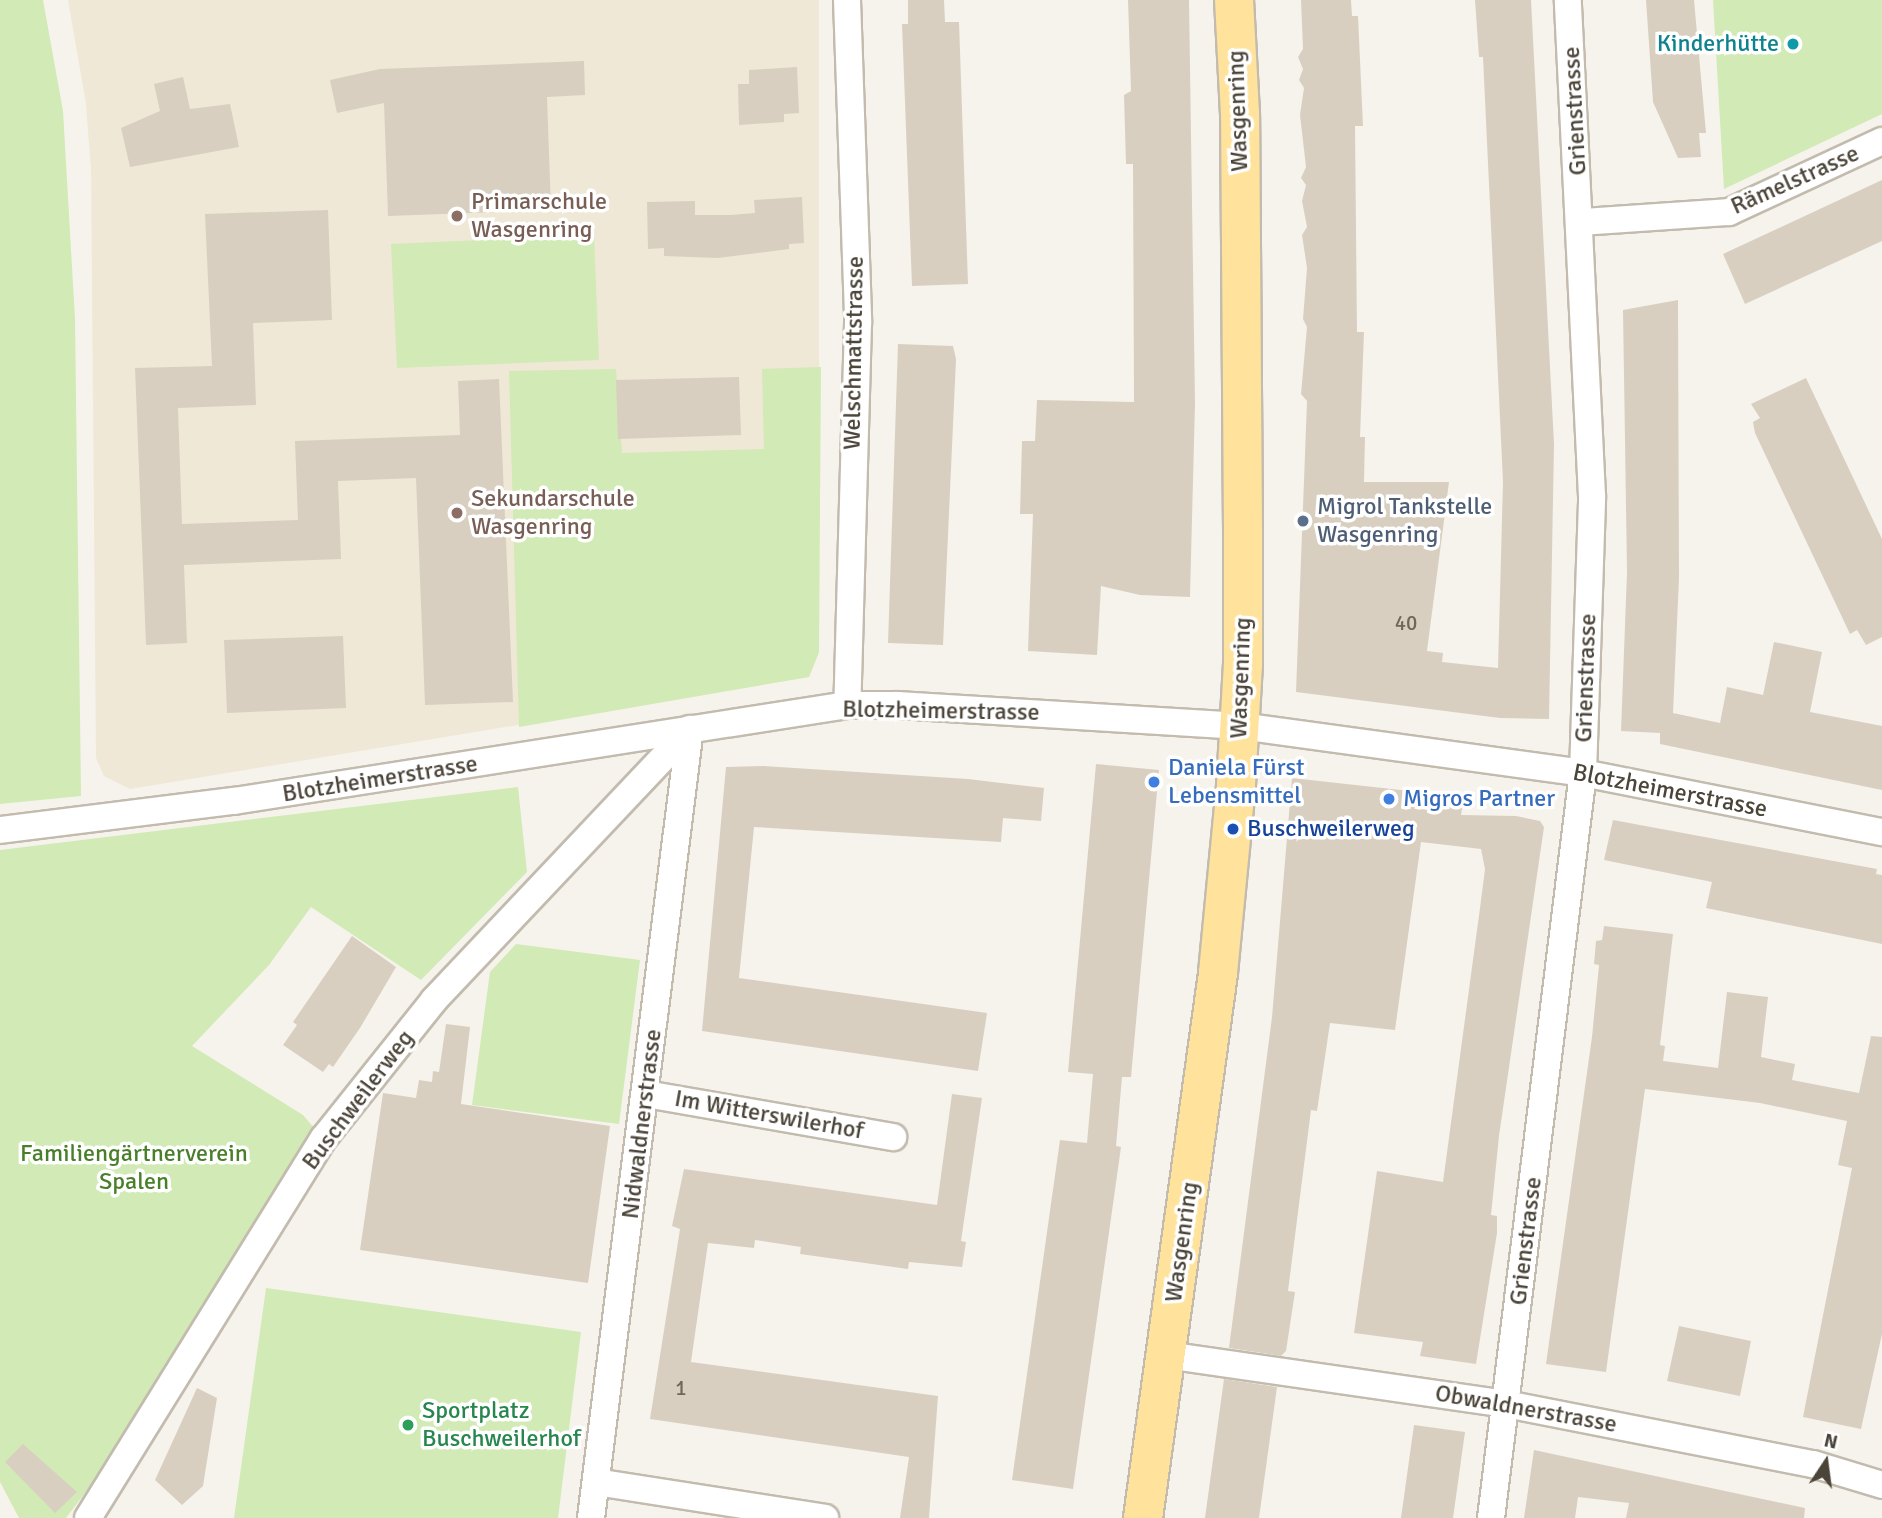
<!DOCTYPE html>
<meta charset="utf-8">
<style>
body{margin:0}
#map{position:relative;width:1882px;height:1518px;overflow:hidden;background:#f6f3ec;font-family:Signika,sans-serif}
div>[style]{position:absolute}
.education>*{inset:0;background:#efe8d6}
.green>*{inset:0;background:#d2eab5}
.building>*{inset:0;background:#d8cfc1}
.roads{filter:drop-shadow(2px 0 #c2bbae) drop-shadow(-2px 0 #c2bbae) drop-shadow(0 2px #c2bbae) drop-shadow(0 -2px #c2bbae)}
.street>*{height:26px;margin:-13px;padding:0 13px;transform-origin:13px;border-radius:13px;background:#fff}
.primary>*{height:38px;margin:-19px;padding:0 19px;transform-origin:19px;border-radius:19px;background:#ffe39c}
.dots>*{width:19px;height:19px;translate:-50% -50%;box-sizing:border-box;border:4px solid #fff;border-radius:50%}
span{translate:-50% -50%;white-space:nowrap;text-align:center;line-height:1.15;-webkit-text-stroke:7px #fff;paint-order:stroke}
.number-label{font-size:21px;color:#6e675b}
.number-label span{-webkit-text-stroke-width:0}
.culture-label{font-size:24px;color:#0d838f}
.right{translate:-100% -50%;text-align:right}
.street-label{font-size:24px;color:#4b4439}
.education-label{font-size:24px;color:#785e54}
.left{translate:0 -50%;text-align:left}
.service-label{font-size:24px;color:#4e5e75}
.shop-label{font-size:24px;color:#366cbe}
.transit-label{font-size:24px;color:#164399}
.park-label{font-size:24px;color:#4a7f2a}
.leisure-label{font-size:24px;color:#27864d}
.north{position:absolute;left:1791px;top:1427px;width:70px;height:70px;-webkit-text-stroke:5px #fff;paint-order:stroke;rotate:13deg;font-size:19px;font-weight:700;line-height:28px;text-align:center;color:#4b4439}
.north::after{content:'';display:block;margin:auto;width:24px;height:32px;background:#4b4439;clip-path:polygon(50% 0,100% 100%,50% 72%,0 100%)}
</style>
<div id="map">
<div class="education">
<div style="clip-path:polygon(68px 0,819px 0,819px 652px,809px 677px,130px 789px,104px 776px,96px 758px,91px 170px,86px 104px)"></div>
</div>
<div class="green">
<div style="clip-path:polygon(0 0,43px 0,63px 111px,75px 319px,81px 796px,0 804px)"></div>
<div style="clip-path:polygon(1713px 0,1882px 0,1882px 114px,1724px 189px)"></div>
<div style="clip-path:polygon(594px 235px,599px 360px,397px 368px,391px 244px)"></div>
<div style="clip-path:polygon(821px 367px,819px 652px,809px 677px,519px 727px,509px 371px,616px 369px,622px 453px,764px 449px,762px 369px)"></div>
<div style="clip-path:polygon(518px 787px,527px 872px,421px 980px,311px 907px,269px 965px,192px 1046px,303px 1115px,315px 1129px,91px 1485px,66px 1518px,19px 1518px,0 1482px,0 850px)"></div>
<div style="clip-path:polygon(516px 944px,640px 960px,619px 1124px,472px 1105px,490px 972px)"></div>
<div style="clip-path:polygon(266px 1288px,581px 1332px,558px 1518px,234px 1518px)"></div>
</div>
<div class="building">
<div style="clip-path:polygon(908px 0,944px 0,945px 22px,959px 22px,968px 284px,912px 286px,902px 24px,908px 24px)"></div>
<div style="clip-path:polygon(1128px 0,1189px 0,1195px 403px,1190px 597px,1140px 595px,1101px 586px,1097px 655px,1028px 651px,1033px 514px,1020px 514px,1022px 441px,1035px 441px,1037px 400px,1134px 402px,1133px 164px,1126px 164px,1124px 95px,1131px 91px)"></div>
<div style="clip-path:polygon(1301px 0,1351px 0,1352px 16px,1358px 16px,1363px 126px,1355px 126px,1357px 332px,1364px 332px,1360px 437px,1365px 437px,1364px 482px,1449px 482px,1427px 651px,1443px 653px,1442px 662px,1498px 668px,1503px 482px,1483px 57px,1479px 57px,1475px 0,1531px 0,1554px 444px,1549px 719px,1500px 718px,1296px 692px,1307px 401px,1301px 394px,1307px 327px,1303px 319px,1307px 268px,1302px 235px,1307px 227px,1302px 201px,1306px 185px,1301px 178px,1306px 167px,1300px 115px,1304px 88px,1299px 80px,1303px 69px,1298px 57px,1303px 49px)"></div>
<div style="clip-path:polygon(1646px 0,1694px 0,1706px 133px,1699px 133px,1701px 157px,1678px 158px,1653px 102px)"></div>
<div style="clip-path:polygon(584px 61px,585px 95px,547px 97px,551px 210px,388px 216px,384px 103px,337px 113px,330px 80px,380px 69px)"></div>
<div style="clip-path:polygon(797px 67px,799px 113px,784px 114px,784px 122px,739px 125px,738px 84px,749px 84px,749px 70px)"></div>
<div style="clip-path:polygon(183px 77px,190px 109px,230px 104px,239px 147px,130px 167px,121px 128px,160px 111px,154px 84px)"></div>
<div style="clip-path:polygon(1882px 180px,1882px 241px,1745px 304px,1723px 254px)"></div>
<div style="clip-path:polygon(802px 197px,804px 243px,789px 244px,789px 249px,718px 258px,664px 256px,664px 248px,648px 249px,647px 202px,695px 201px,695px 215px,730px 215px,755px 213px,754px 200px)"></div>
<div style="clip-path:polygon(328px 210px,332px 320px,253px 323px,256px 405px,178px 408px,182px 524px,298px 520px,295px 441px,460px 435px,458px 381px,499px 379px,513px 702px,425px 705px,416px 478px,338px 481px,341px 559px,184px 565px,187px 643px,146px 645px,135px 368px,212px 366px,205px 214px)"></div>
<div style="clip-path:polygon(1678px 300px,1679px 578px,1673px 713px,1720px 723px,1727px 687px,1763px 695px,1774px 642px,1822px 652px,1810px 712px,1882px 726px,1882px 790px,1660px 744px,1660px 733px,1621px 731px,1627px 572px,1623px 310px)"></div>
<div style="clip-path:polygon(898px 344px,953px 346px,956px 359px,943px 645px,888px 643px)"></div>
<div style="clip-path:polygon(739px 377px,741px 435px,618px 439px,616px 380px)"></div>
<div style="clip-path:polygon(1806px 378px,1882px 539px,1882px 637px,1866px 645px,1857px 630px,1850px 634px,1755px 433px,1753px 422px,1760px 418px,1751px 404px)"></div>
<div style="clip-path:polygon(343px 636px,346px 708px,227px 713px,224px 640px)"></div>
<div style="clip-path:polygon(1096px 764px,1159px 770px,1131px 1077px,1122px 1077px,1116px 1146px,1121px 1147px,1073px 1489px,1012px 1480px,1060px 1140px,1087px 1143px,1093px 1074px,1068px 1072px)"></div>
<div style="clip-path:polygon(763px 766px,968px 779px,1044px 788px,1041px 821px,1003px 818px,1001px 842px,754px 827px,739px 978px,987px 1013px,978px 1071px,702px 1031px,726px 767px)"></div>
<div style="clip-path:polygon(1292px 778px,1464px 797px,1461px 815px,1516px 816px,1540px 821px,1544px 827px,1499px 1136px,1491px 1215px,1497px 1216px,1497px 1233px,1476px 1364px,1420px 1356px,1423px 1342px,1354px 1333px,1377px 1171px,1443px 1182px,1480px 908px,1485px 869px,1481px 849px,1421px 842px,1395px 1030px,1330px 1023px,1317px 1111px,1311px 1110px,1288px 1291px,1295px 1292px,1286px 1351px,1281px 1356px,1229px 1348px,1272px 1017px)"></div>
<div style="clip-path:polygon(1613px 820px,1877px 869px,1876px 874px,1882px 875px,1882px 944px,1706px 908px,1712px 882px,1604px 860px)"></div>
<div style="clip-path:polygon(1604px 926px,1673px 934px,1660px 1045px,1665px 1046px,1663px 1061px,1718px 1068px,1727px 992px,1768px 997px,1761px 1057px,1795px 1064px,1792px 1080px,1859px 1093px,1871px 1036px,1882px 1037px,1882px 1334px,1861px 1429px,1803px 1417px,1852px 1168px,1838px 1165px,1847px 1121px,1760px 1103px,1645px 1089px,1606px 1372px,1546px 1364px,1592px 1037px,1599px 965px,1594px 964px,1596px 941px,1602px 940px)"></div>
<div style="clip-path:polygon(352px 936px,396px 967px,360px 1028px,333px 1067px,329px 1064px,323px 1072px,283px 1045px,297px 1025px,293px 1022px)"></div>
<div style="clip-path:polygon(446px 1024px,470px 1027px,461px 1104px,610px 1126px,588px 1283px,360px 1250px,383px 1093px,416px 1098px,419px 1080px,432px 1082px,433px 1071px,439px 1072px)"></div>
<div style="clip-path:polygon(952px 1094px,982px 1098px,961px 1241px,966px 1242px,962px 1267px,909px 1262px,908px 1269px,800px 1254px,801px 1247px,755px 1240px,754px 1248px,708px 1243px,691px 1362px,938px 1396px,929px 1518px,900px 1518px,909px 1457px,650px 1419px,680px 1229px,672px 1226px,684px 1169px,937px 1205px)"></div>
<div style="clip-path:polygon(1679px 1326px,1751px 1341px,1740px 1396px,1667px 1381px)"></div>
<div style="clip-path:polygon(1224px 1379px,1277px 1387px,1259px 1518px,1205px 1518px)"></div>
<div style="clip-path:polygon(197px 1388px,217px 1398px,203px 1486px,182px 1505px,155px 1480px)"></div>
<div style="clip-path:polygon(1414px 1425px,1465px 1432px,1453px 1518px,1401px 1518px)"></div>
<div style="clip-path:polygon(23px 1444px,77px 1492px,55px 1513px,5px 1462px)"></div>
<div style="clip-path:polygon(1534px 1450px,1805px 1508px,1804px 1518px,1626px 1518px,1629px 1503px,1578px 1497px,1575px 1518px,1524px 1518px)"></div>
</div>
<div class="roads">
<div class="street">
<div style="left:847px;top:0;width:323px;rotate:88deg"></div>
<div style="left:858px;top:323px;width:382px;rotate:91.6deg"></div>
<div style="left:1582px;top:222px;width:147px;rotate:-3.9deg"></div>
<div style="left:1729px;top:212px;width:169px;rotate:-24.9deg"></div>
<div style="left:0;top:830px;width:236px;rotate:-7.1deg"></div>
<div style="left:234px;top:801px;width:620px;rotate:-8.9deg"></div>
<div style="left:847px;top:705px;width:51px"></div>
<div style="left:898px;top:705px;width:343px;rotate:3.5deg"></div>
<div style="left:1240px;top:726px;width:346px;rotate:7.8deg"></div>
<div style="left:1583px;top:773px;width:305px;rotate:11.2deg"></div>
<div style="left:646px;top:1094px;width:251px;rotate:9.9deg"></div>
<div style="left:1166px;top:1355px;width:344px;rotate:8.2deg"></div>
<div style="left:1506px;top:1404px;width:313px;rotate:11.1deg"></div>
<div style="left:1813px;top:1464px;width:72px;rotate:16.9deg"></div>
<div style="left:596px;top:1482px;width:232px;rotate:8.9deg"></div>
<div style="left:88px;top:1518px;width:447px;rotate:-58.2deg"></div>
<div style="left:324px;top:1138px;width:176px;rotate:-51.4deg"></div>
<div style="left:434px;top:1000px;width:373px;rotate:-46.6deg"></div>
<div style="left:591px;top:1518px;width:795px;rotate:-82.85deg"></div>
<div style="left:1491px;top:1518px;width:751px;rotate:-82.96deg"></div>
<div style="left:1583px;top:773px;width:277px;rotate:-88.1deg"></div>
<div style="left:1592px;top:496px;width:497px;rotate:-92.8deg"></div>
</div>
<div class="primary">
<div style="left:1143px;top:1518px;width:550px;rotate:-82.16deg"></div>
<div style="left:1218px;top:973px;width:189px;rotate:-84.5deg"></div>
<div style="left:1236px;top:785px;width:120px;rotate:-86.7deg"></div>
<div style="left:1243px;top:665px;width:135px;rotate:-90deg"></div>
<div style="left:1243px;top:530px;width:416px;rotate:-90.4deg"></div>
<div style="left:1240px;top:114px;width:114px;rotate:-93deg"></div>
</div>
</div>
<div class="dots">
<div style="left:1793px;top:44px;background:#0f9aa8"></div>
<div style="left:457px;top:216px;background:#8d6e63"></div>
<div style="left:457px;top:513px;background:#8d6e63"></div>
<div style="left:1303px;top:521px;background:#5c6f8a"></div>
<div style="left:1154px;top:782px;background:#3f7fe0"></div>
<div style="left:1389px;top:799px;background:#3f7fe0"></div>
<div style="left:1233px;top:829px;background:#1a4fb4"></div>
<div style="left:408px;top:1425px;background:#2e9e5b"></div>
</div>
<div class="number-label">
<span style="left:1406px;top:623px">40</span>
<span style="left:681px;top:1388px">1</span>
</div>
<div class="culture-label">
<span class="right" style="left:1779px;top:44px">Kinderhütte</span>
</div>
<div class="street-label">
<span style="left:1238px;top:111px;rotate:-92deg">Wasgenring</span>
<span style="left:1575px;top:111px;rotate:-93deg">Grienstrasse</span>
<span style="left:1795px;top:180px;rotate:-24deg">Rämelstrasse</span>
<span style="left:854px;top:353px;rotate:-89deg">Welschmattstrasse</span>
<span style="left:1241px;top:678px;rotate:-88deg">Wasgenring</span>
<span style="left:1586px;top:678px;rotate:-88deg">Grienstrasse</span>
<span style="left:941px;top:711px;rotate:1deg">Blotzheimerstrasse</span>
<span style="left:380px;top:779px;rotate:-9deg">Blotzheimerstrasse</span>
<span style="left:1670px;top:791px;rotate:11deg">Blotzheimerstrasse</span>
<span style="left:358px;top:1100px;rotate:-53deg">Buschweilerweg</span>
<span style="left:769px;top:1115px;rotate:10deg">Im Witterswilerhof</span>
<span style="left:642px;top:1124px;rotate:-83deg">Nidwaldnerstrasse</span>
<span style="left:1526px;top:1241px;rotate:-83deg">Grienstrasse</span>
<span style="left:1182px;top:1242px;rotate:-82deg">Wasgenring</span>
<span style="left:1526px;top:1409px;rotate:10deg">Obwaldnerstrasse</span>
</div>
<div class="education-label">
<span class="left" style="left:471px;top:216px">Primarschule<br>Wasgenring</span>
<span class="left" style="left:471px;top:513px">Sekundarschule<br>Wasgenring</span>
</div>
<div class="service-label">
<span class="left" style="left:1317px;top:521px">Migrol Tankstelle<br>Wasgenring</span>
</div>
<div class="shop-label">
<span class="left" style="left:1168px;top:782px">Daniela Fürst<br>Lebensmittel</span>
<span class="left" style="left:1403px;top:799px">Migros Partner</span>
</div>
<div class="transit-label">
<span class="left" style="left:1247px;top:829px">Buschweilerweg</span>
</div>
<div class="park-label">
<span style="left:134px;top:1168px">Familiengärtnerverein<br>Spalen</span>
</div>
<div class="leisure-label">
<span class="left" style="left:422px;top:1425px">Sportplatz<br>Buschweilerhof</span>
</div>
<div class="north">N</div>
</div>
